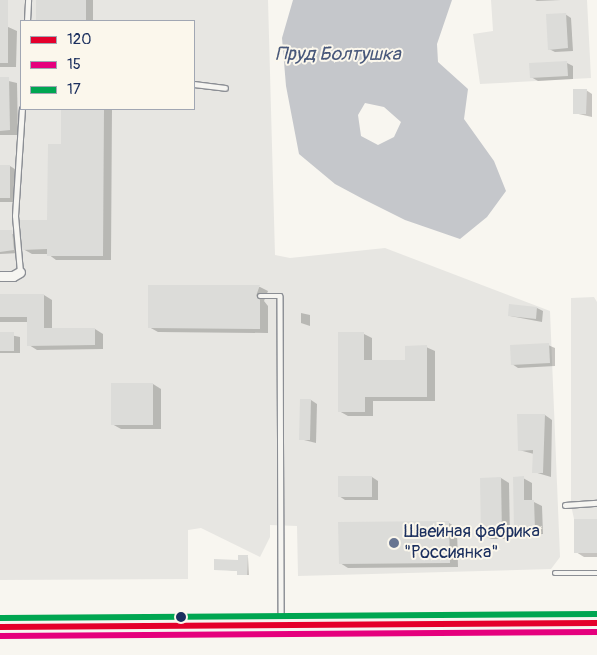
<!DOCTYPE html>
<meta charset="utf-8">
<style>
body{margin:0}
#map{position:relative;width:597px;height:655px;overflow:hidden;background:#f8f6f0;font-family:Pangolin,sans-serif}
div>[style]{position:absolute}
.built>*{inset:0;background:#e7e6e2}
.water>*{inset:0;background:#c5c7cb}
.shadow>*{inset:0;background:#0003}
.building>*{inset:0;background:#dcdcd9}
.roads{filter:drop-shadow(1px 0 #8b8e94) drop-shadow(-1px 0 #8b8e94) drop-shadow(0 1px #8b8e94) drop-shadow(0 -1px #8b8e94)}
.lane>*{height:4.5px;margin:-2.25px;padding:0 2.25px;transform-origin:2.25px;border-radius:2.25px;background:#f6f5f1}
.street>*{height:9px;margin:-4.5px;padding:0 4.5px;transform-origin:4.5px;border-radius:4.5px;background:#f6f5f1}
.primary>*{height:14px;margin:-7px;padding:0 7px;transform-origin:7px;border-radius:7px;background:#f6f5f1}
.bus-1>*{height:6px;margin:-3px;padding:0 3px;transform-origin:3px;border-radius:3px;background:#e4002b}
.bus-2>*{height:6px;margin:-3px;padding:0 3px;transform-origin:3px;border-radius:3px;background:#e5007d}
.bus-3>*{height:6px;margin:-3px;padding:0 3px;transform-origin:3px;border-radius:3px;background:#00a651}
.dots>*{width:14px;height:14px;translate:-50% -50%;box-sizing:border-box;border:2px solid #fbf7ec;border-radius:50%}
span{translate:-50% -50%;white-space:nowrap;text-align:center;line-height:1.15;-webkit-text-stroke:4px #fbf7ec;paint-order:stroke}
.poi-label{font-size:18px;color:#1b2f5e}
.left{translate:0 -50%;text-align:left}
.water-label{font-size:19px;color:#47577a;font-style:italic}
.legend{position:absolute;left:20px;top:20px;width:175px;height:90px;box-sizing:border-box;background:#fbf7ec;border:1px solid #a1a7b3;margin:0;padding:6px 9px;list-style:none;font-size:15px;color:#1b2f5e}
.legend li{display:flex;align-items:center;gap:10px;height:25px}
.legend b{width:25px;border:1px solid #a1a7b3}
</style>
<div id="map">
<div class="built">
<div style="clip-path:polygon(evenodd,0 0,268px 0,275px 255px,290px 258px,385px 248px,550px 311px,560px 557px,551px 569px,298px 576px,297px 526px,270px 525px,270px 537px,260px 557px,201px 528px,188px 530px,188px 579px,0 580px,0 0,21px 21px,194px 21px,194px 109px,21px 109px,21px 21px)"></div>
<div style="clip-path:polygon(491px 0,587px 0,591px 78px,480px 84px,473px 34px,493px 31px)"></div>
<div style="clip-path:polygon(594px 297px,597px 302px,597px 519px,574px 519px,571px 505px,571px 298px)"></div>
</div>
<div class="water">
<div style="clip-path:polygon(evenodd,293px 0,452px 0,437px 44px,438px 62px,468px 89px,464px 119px,494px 161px,506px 191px,487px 217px,460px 239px,405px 220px,363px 199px,335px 184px,299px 154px,286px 86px,282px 38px,293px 0,365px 103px,384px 107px,401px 122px,394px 137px,378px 145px,361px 136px,358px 115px,365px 103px)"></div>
</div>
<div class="shadow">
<div style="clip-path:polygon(0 0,7px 0,6px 26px,17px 31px,16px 67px,0 67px)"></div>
<div style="clip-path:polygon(37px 0,93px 0,93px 21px,37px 21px)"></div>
<div style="clip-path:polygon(535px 0,561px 0,537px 1px)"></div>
<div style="clip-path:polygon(565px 14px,571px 18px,573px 51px,555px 52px,549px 49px)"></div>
<div style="clip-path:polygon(567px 63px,573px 66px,573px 79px,538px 81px,531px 77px)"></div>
<div style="clip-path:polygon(0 79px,17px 83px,18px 135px,0 135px)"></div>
<div style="clip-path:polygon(586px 90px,592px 94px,592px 117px,574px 113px)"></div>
<div style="clip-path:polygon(62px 109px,112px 109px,111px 260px,56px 260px,48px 254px,32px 254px,23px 249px,48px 221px,62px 145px)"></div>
<div style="clip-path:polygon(0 166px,10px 166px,18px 171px,18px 202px,0 202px)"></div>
<div style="clip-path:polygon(0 232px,18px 235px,20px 253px,0 254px)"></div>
<div style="clip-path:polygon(150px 286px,260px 287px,268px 291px,264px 301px,268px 306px,268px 333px,158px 332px,149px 327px)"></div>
<div style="clip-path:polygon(0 295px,44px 295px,52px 300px,52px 329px,95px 329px,103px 334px,103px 349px,37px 350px,29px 345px,28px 322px,0 322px)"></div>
<div style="clip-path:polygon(537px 308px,543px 311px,542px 322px,510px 316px)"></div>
<div style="clip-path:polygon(301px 313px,310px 315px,310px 326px,301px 323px)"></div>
<div style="clip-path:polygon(0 333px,20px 337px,20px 353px,0 353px)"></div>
<div style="clip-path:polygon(364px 334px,372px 338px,372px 361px,407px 361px,426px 347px,435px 351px,435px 401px,373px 401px,373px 416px,348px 416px,339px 411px)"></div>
<div style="clip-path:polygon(548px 345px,555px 348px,555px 366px,518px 368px,512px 364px)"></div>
<div style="clip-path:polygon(153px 384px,161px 389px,161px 429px,121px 429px,112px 424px,112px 385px)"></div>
<div style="clip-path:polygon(311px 400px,317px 404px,316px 443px,300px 439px)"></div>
<div style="clip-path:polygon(545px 415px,552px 420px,551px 477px,534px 472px,534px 454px,519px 450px)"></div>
<div style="clip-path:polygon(372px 477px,378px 481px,378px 500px,345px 500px,339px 496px)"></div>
<div style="clip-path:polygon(501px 478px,509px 483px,510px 539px,491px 539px,483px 535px)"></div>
<div style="clip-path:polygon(523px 478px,532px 483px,532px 501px,542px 506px,543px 534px,524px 535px,516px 530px)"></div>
<div style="clip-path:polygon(597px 520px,597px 557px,584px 557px,576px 552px)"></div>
<div style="clip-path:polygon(449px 523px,457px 528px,458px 567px,348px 568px,340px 563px,340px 524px)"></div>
<div style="clip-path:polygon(248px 557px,249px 575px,240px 575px,239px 571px,215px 569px)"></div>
</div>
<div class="building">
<div style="clip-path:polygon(0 0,8px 0,8px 63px,0 63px)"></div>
<div style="clip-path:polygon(36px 0,86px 0,86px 21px,36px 21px)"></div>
<div style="clip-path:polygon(566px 13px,568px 48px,548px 50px,546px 14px)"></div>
<div style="clip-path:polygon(567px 61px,568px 76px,530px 78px,529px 63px)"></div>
<div style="clip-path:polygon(0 77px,9px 77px,10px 130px,0 131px)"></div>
<div style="clip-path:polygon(573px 89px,587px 89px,586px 114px,573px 114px)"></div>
<div style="clip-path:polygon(61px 109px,104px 109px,103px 256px,47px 256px,47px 249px,22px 250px,19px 220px,47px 220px,48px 144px,61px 144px)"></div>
<div style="clip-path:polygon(0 165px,10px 165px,10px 198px,0 198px)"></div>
<div style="clip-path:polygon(0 230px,12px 230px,14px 250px,0 252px)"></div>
<div style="clip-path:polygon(148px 285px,260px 285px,256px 296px,260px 300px,260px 329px,148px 328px)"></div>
<div style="clip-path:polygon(0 294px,44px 294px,44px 328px,95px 328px,95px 345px,27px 346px,27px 317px,0 317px)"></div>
<div style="clip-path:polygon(509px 304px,537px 307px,536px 319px,508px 316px)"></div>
<div style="clip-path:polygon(0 332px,14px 332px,14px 351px,0 351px)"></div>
<div style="clip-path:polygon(338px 332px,364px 332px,364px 360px,405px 360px,405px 346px,427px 345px,427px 397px,365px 397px,365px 412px,338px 412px)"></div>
<div style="clip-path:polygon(549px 343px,550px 363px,511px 365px,510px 345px)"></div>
<div style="clip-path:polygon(111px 383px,153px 383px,153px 425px,111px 425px)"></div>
<div style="clip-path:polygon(300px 399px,311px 399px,310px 440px,299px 440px)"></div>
<div style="clip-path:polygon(517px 414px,545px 414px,543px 473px,532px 473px,533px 450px,518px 451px)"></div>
<div style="clip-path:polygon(338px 476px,372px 476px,372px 497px,338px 497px)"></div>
<div style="clip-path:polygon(524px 476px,524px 500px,534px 500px,535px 530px,514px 530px,513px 477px)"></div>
<div style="clip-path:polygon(501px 477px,502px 535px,481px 535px,480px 478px)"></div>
<div style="clip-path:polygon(574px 519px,597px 519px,597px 553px,574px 553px)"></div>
<div style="clip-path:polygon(449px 521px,450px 563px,339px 564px,338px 522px)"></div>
<div style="clip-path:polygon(238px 555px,248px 555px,247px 575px,237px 575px,237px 571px,214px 570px,214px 559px,238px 560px)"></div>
</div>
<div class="roads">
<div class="lane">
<div style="left:27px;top:21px;width:21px;rotate:-87deg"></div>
<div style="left:194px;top:84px;width:31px;rotate:7deg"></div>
<div style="left:20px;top:272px;width:56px;rotate:-95.1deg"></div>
<div style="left:15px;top:216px;width:107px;rotate:-86.3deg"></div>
<div style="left:260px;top:296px;width:20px"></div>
<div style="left:280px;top:296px;width:328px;rotate:89.8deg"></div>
<div style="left:565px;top:505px;width:32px;rotate:-4deg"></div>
<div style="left:555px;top:573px;width:42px"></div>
</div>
<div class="street">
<div style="left:0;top:276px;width:13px"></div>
<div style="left:13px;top:276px;width:8px;rotate:-30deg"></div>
</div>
<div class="primary">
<div style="left:0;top:627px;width:597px;rotate:-0.38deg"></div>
</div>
</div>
<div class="bus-1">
<div style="left:0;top:627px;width:597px;rotate:-0.38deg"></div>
</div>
<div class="bus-2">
<div style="left:0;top:636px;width:597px;rotate:-0.38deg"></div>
</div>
<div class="bus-3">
<div style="left:0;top:618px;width:597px;rotate:-0.38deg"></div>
</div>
<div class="dots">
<div style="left:394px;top:543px;background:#687591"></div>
<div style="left:181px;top:617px;background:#1b2f5e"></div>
</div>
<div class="poi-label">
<span class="left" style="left:404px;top:543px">Швейная фабрика<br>"Россиянка"</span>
</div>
<div class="water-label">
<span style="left:338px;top:55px">Пруд Болтушка</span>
</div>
<ul class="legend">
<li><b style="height:6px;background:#e4002b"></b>120</li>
<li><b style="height:6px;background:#e5007d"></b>15</li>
<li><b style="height:6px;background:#00a651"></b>17</li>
</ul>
</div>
